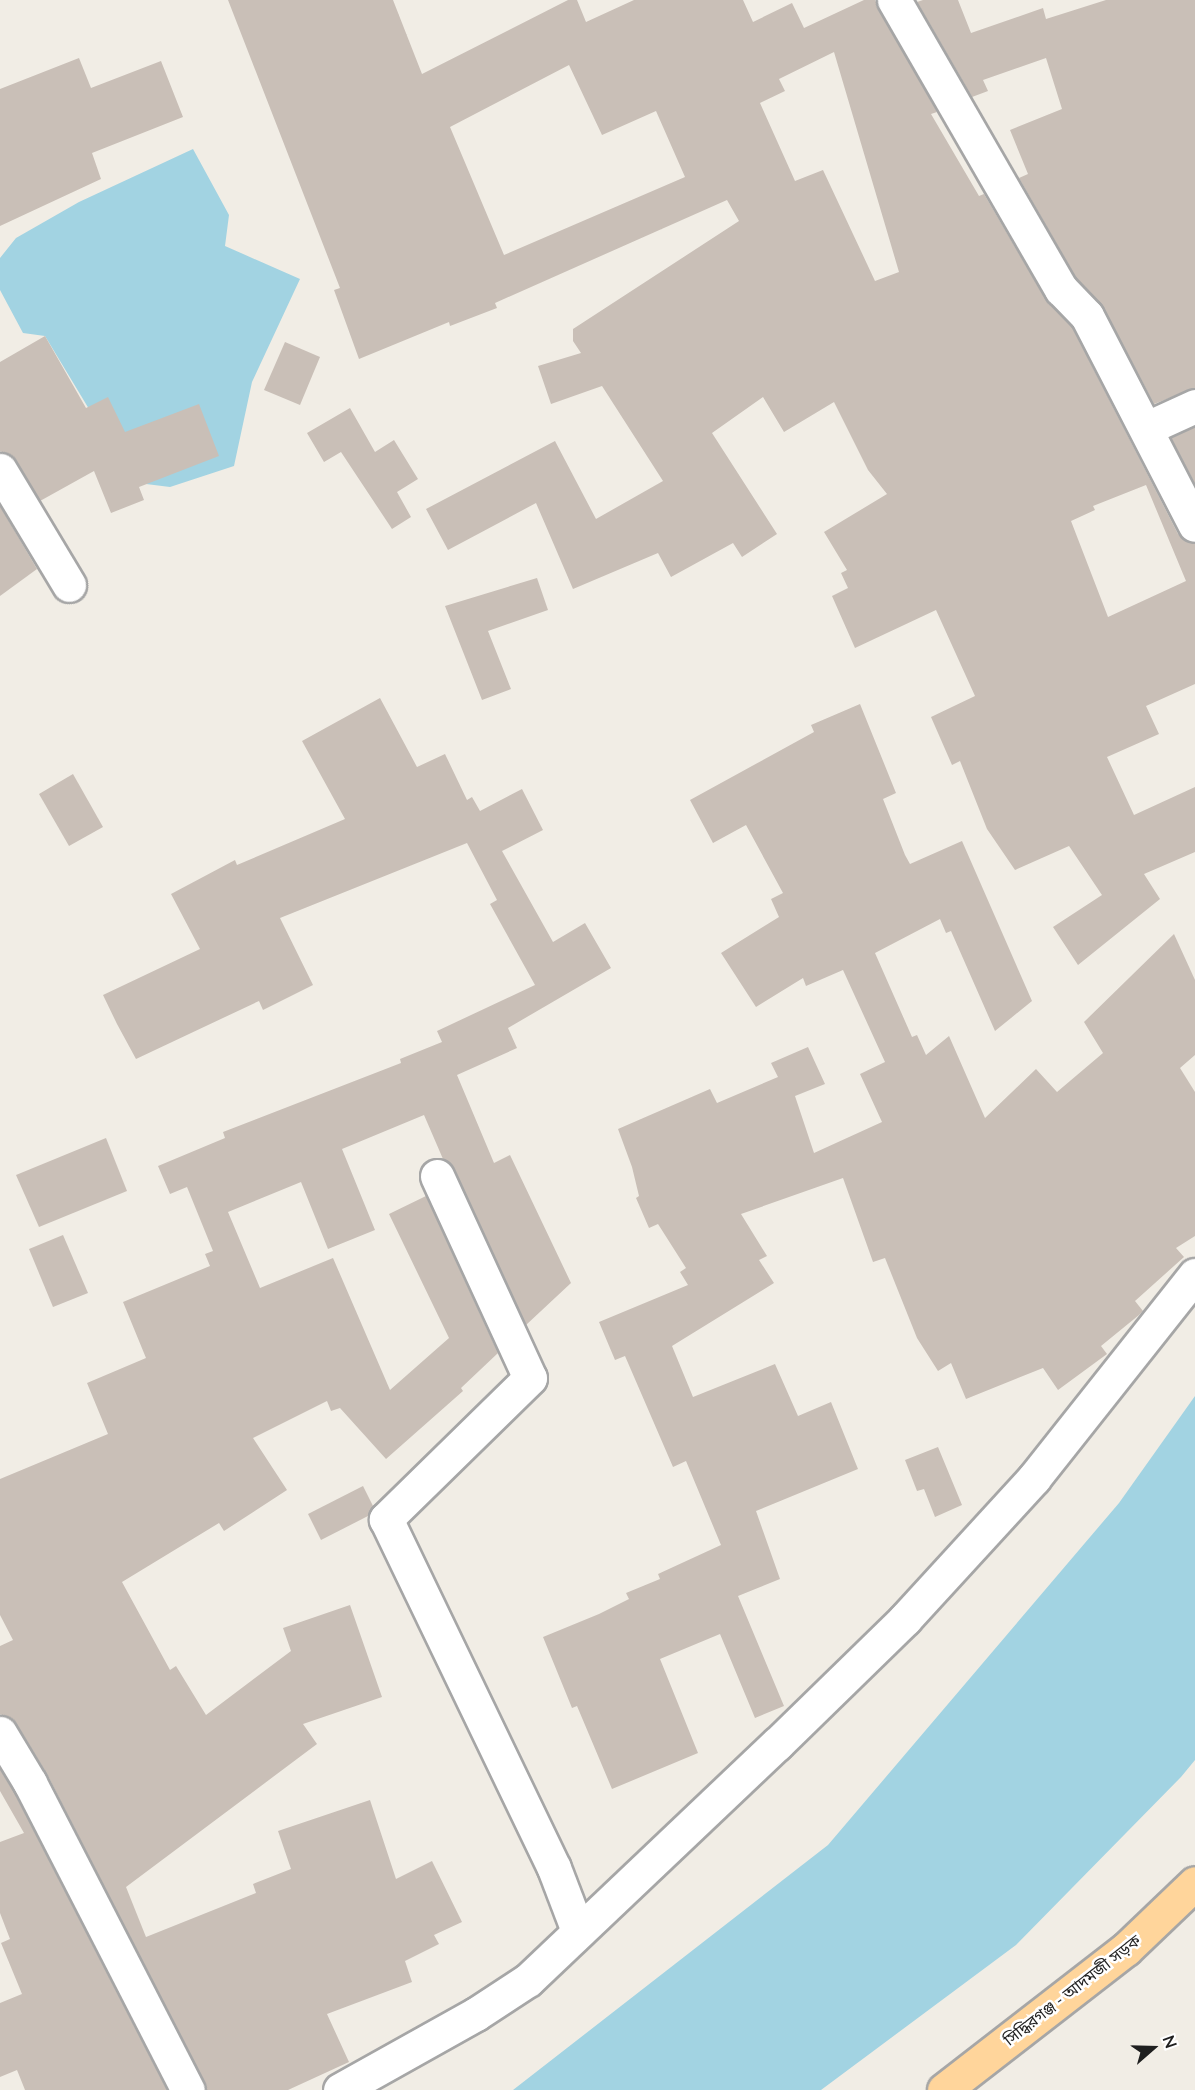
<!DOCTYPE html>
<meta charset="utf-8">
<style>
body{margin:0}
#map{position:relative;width:1195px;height:2090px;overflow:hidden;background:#f1ede5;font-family:Lato,"Noto Sans Bengali",sans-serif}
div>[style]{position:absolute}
.water>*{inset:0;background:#a2d3e2}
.building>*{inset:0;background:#c9bfb7}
.roads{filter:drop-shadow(2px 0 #a6a6a6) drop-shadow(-2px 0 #a6a6a6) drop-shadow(0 2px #a6a6a6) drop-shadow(0 -2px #a6a6a6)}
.minor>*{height:33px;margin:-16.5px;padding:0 16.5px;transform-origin:16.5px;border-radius:16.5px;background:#fff}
.primary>*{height:33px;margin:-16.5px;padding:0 16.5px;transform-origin:16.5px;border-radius:16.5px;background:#ffd59b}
span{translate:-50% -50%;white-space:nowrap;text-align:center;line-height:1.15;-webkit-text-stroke:5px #fff;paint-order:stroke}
.street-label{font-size:16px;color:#1f1f1f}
.north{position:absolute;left:1123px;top:2018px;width:60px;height:60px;-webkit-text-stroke:4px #fff;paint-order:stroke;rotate:70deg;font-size:16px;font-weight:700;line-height:24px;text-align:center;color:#1f1f1f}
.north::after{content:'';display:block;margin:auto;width:21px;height:27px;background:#1f1f1f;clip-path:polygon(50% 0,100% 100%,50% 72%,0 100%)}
</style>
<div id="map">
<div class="water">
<div style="clip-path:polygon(193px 149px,229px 215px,225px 246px,300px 279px,252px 382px,234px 466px,170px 487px,146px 484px,89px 409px,45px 336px,23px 333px,0 290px,0 258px,16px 238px,79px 202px)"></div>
<div style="clip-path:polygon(1195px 1396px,1195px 1760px,1181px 1777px,1016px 1945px,821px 2090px,513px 2090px,828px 1845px,1119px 1503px)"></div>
</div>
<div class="building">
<div style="clip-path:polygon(evenodd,228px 0,393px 0,422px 74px,568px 0,577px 0,586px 22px,634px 0,743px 0,753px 22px,792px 3px,804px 28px,864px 0,875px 0,937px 112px,931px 114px,979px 196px,984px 194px,1045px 298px,1072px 327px,1178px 534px,1195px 544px,1195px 684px,1146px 706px,1159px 734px,1107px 757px,1134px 815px,1195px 787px,1195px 852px,1144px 874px,1160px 899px,1078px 965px,1053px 927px,1102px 895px,1069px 846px,1015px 870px,987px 829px,960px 761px,952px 765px,931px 717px,975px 696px,936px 610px,855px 648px,832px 596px,848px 588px,841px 573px,847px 570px,824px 532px,887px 494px,868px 470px,834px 402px,784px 432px,763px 397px,712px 433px,777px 534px,742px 557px,733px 543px,671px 577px,658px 553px,573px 589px,536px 503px,448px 550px,426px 509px,555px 441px,596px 519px,663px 481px,602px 386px,551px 404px,538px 366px,581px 353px,573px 341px,573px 329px,739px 221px,727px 200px,495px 303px,497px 308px,450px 326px,449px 322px,359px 359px,334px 290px,340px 288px,228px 0,834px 52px,899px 272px,875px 281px,823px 170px,795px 181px,760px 103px,785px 91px,779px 79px,834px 52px,228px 0,569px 65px,602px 135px,656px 111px,685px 177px,504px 255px,450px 127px,569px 65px,228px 0,1146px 485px,1186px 581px,1108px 617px,1071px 521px,1095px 510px,1093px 506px,1146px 485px)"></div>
<div style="clip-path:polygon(923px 0,958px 0,971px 33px,1043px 8px,1046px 19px,1106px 0,1195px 0,1195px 388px,1154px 404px,1103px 307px,1076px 278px,1019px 178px,1028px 174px,1010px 130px,1062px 109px,1046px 58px,983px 80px,988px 91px,972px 97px,917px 2px)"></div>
<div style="clip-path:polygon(79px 58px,91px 88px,161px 61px,183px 117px,92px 153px,101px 179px,0 226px,0 89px)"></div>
<div style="clip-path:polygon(45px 336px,86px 408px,108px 397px,125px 432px,199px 404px,219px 456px,139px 487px,144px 500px,111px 513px,94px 471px,40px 501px,16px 460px,0 451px,0 362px)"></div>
<div style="clip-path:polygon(285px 342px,320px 357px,300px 405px,264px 390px)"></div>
<div style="clip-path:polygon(350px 408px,375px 452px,394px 440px,418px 479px,397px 492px,411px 517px,392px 529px,341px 452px,324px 462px,307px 433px)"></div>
<div style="clip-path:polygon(1195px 427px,1195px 484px,1171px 438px)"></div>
<div style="clip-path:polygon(0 506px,37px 569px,0 596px)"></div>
<div style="clip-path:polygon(537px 578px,548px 610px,488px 631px,511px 689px,482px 700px,445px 606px)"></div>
<div style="clip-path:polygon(380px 698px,417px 767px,445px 754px,467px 800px,472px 797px,480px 811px,522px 789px,543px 830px,502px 851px,553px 942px,585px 923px,611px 968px,508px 1028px,517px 1048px,457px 1075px,494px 1163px,510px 1155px,571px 1283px,526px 1325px,454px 1168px,443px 1159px,424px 1115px,342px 1149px,375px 1230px,328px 1249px,301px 1182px,228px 1212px,260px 1288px,333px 1258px,390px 1390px,449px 1338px,389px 1214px,426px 1196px,498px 1353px,461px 1388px,463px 1391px,386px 1459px,340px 1408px,331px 1411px,327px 1401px,253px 1438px,287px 1490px,224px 1531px,219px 1523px,122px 1582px,170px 1670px,176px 1666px,206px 1715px,291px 1651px,283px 1628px,350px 1605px,382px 1697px,303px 1724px,317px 1744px,126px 1887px,146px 1937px,256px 1893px,253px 1884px,291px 1869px,278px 1831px,370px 1800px,396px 1879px,432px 1861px,462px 1922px,434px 1935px,439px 1944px,405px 1961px,412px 1982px,327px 2014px,349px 2062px,288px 2090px,207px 2090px,47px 1774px,16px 1723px,0 1714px,0 1646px,13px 1640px,0 1615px,0 1479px,108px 1434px,87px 1383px,146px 1358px,123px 1302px,210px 1266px,205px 1254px,213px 1251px,187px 1187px,170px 1194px,158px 1166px,225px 1138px,223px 1132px,401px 1063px,400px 1059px,442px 1042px,437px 1031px,535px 985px,490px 904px,497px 900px,467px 843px,280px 918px,313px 985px,263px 1010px,259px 1001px,136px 1059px,117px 1024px,103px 995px,200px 949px,171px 894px,235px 860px,237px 865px,345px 819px,302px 741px)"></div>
<div style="clip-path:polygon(860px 704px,896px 793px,883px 799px,905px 855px,910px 864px,962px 841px,1032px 1001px,995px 1031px,951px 931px,946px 933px,940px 919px,875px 953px,912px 1037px,917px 1035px,926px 1055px,949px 1036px,985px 1118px,1036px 1069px,1057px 1092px,1103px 1053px,1084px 1022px,1174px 934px,1195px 980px,1195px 1055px,1180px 1068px,1195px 1092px,1195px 1236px,1176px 1248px,1184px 1257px,1135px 1301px,1143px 1311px,1139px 1315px,1101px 1346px,1107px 1354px,1058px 1390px,1043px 1368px,966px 1399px,951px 1363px,938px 1371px,917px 1338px,885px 1258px,873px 1262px,843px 1178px,741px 1214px,767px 1256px,759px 1260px,774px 1283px,672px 1346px,693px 1397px,775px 1364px,798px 1416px,831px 1402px,858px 1469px,756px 1511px,780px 1579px,738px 1596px,784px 1706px,755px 1718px,720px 1634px,660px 1659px,698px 1753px,612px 1789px,577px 1706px,572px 1708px,543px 1637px,599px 1614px,629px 1599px,626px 1593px,660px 1579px,658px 1574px,721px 1545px,686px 1461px,673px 1467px,625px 1356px,615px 1360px,599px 1322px,688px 1285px,680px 1272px,686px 1268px,658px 1224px,649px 1228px,636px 1198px,639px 1196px,632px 1167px,618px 1129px,710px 1089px,717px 1103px,778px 1077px,771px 1063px,808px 1047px,825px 1084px,795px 1096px,814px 1153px,882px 1122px,860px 1074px,885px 1062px,843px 970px,806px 986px,803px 978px,756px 1007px,721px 953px,779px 917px,771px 899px,783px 893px,746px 825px,713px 843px,690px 800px,814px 732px,811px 725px)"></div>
<div style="clip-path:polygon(73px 774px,103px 827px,69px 846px,39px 794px)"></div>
<div style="clip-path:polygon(106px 1138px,127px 1191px,39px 1227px,16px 1175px)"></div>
<div style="clip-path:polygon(63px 1235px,88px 1293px,53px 1307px,29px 1249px)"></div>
<div style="clip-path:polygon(938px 1447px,962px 1505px,935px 1517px,924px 1489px,917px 1491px,905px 1460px)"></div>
<div style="clip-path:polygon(363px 1486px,373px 1506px,368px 1516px,321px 1540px,308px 1514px)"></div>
<div style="clip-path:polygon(0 1769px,14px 1792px,167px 2090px,25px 2090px,17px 2070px,0 2077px,0 2003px,22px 1994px,1px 1943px,10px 1939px,0 1913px,0 1842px,24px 1833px,0 1791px)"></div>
</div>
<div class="roads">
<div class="minor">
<div style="left:894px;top:0;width:334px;rotate:60deg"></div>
<div style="left:1061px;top:289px;width:37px;rotate:46deg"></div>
<div style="left:1087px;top:316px;width:235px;rotate:62.7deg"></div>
<div style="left:1147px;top:428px;width:53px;rotate:-24.6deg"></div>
<div style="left:0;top:470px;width:134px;rotate:59deg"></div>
<div style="left:437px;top:1176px;width:222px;rotate:65.3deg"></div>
<div style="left:530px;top:1378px;width:202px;rotate:135.6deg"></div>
<div style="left:386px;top:1519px;width:387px;rotate:64.3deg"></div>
<div style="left:554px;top:1868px;width:67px;rotate:69.1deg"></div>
<div style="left:0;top:1733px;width:58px;rotate:59deg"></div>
<div style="left:30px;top:1783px;width:345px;rotate:62.8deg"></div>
<div style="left:340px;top:2090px;width:156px;rotate:-29.2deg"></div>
<div style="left:476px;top:2014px;width:62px;rotate:-33.2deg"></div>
<div style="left:528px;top:1980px;width:343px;rotate:-43.5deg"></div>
<div style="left:777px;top:1744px;width:179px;rotate:-44.3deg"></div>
<div style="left:905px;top:1619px;width:191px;rotate:-47.5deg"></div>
<div style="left:1034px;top:1478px;width:259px;rotate:-51.6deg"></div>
</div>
<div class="primary">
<div style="left:944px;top:2090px;width:230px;rotate:-37.8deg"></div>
<div style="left:1126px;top:1949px;width:95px;rotate:-43.7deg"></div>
</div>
</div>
<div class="street-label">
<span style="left:1072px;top:1990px;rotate:-38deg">সিদ্ধিরগঞ্জ - আদমজী সড়ক</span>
</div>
<div class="north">N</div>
</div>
